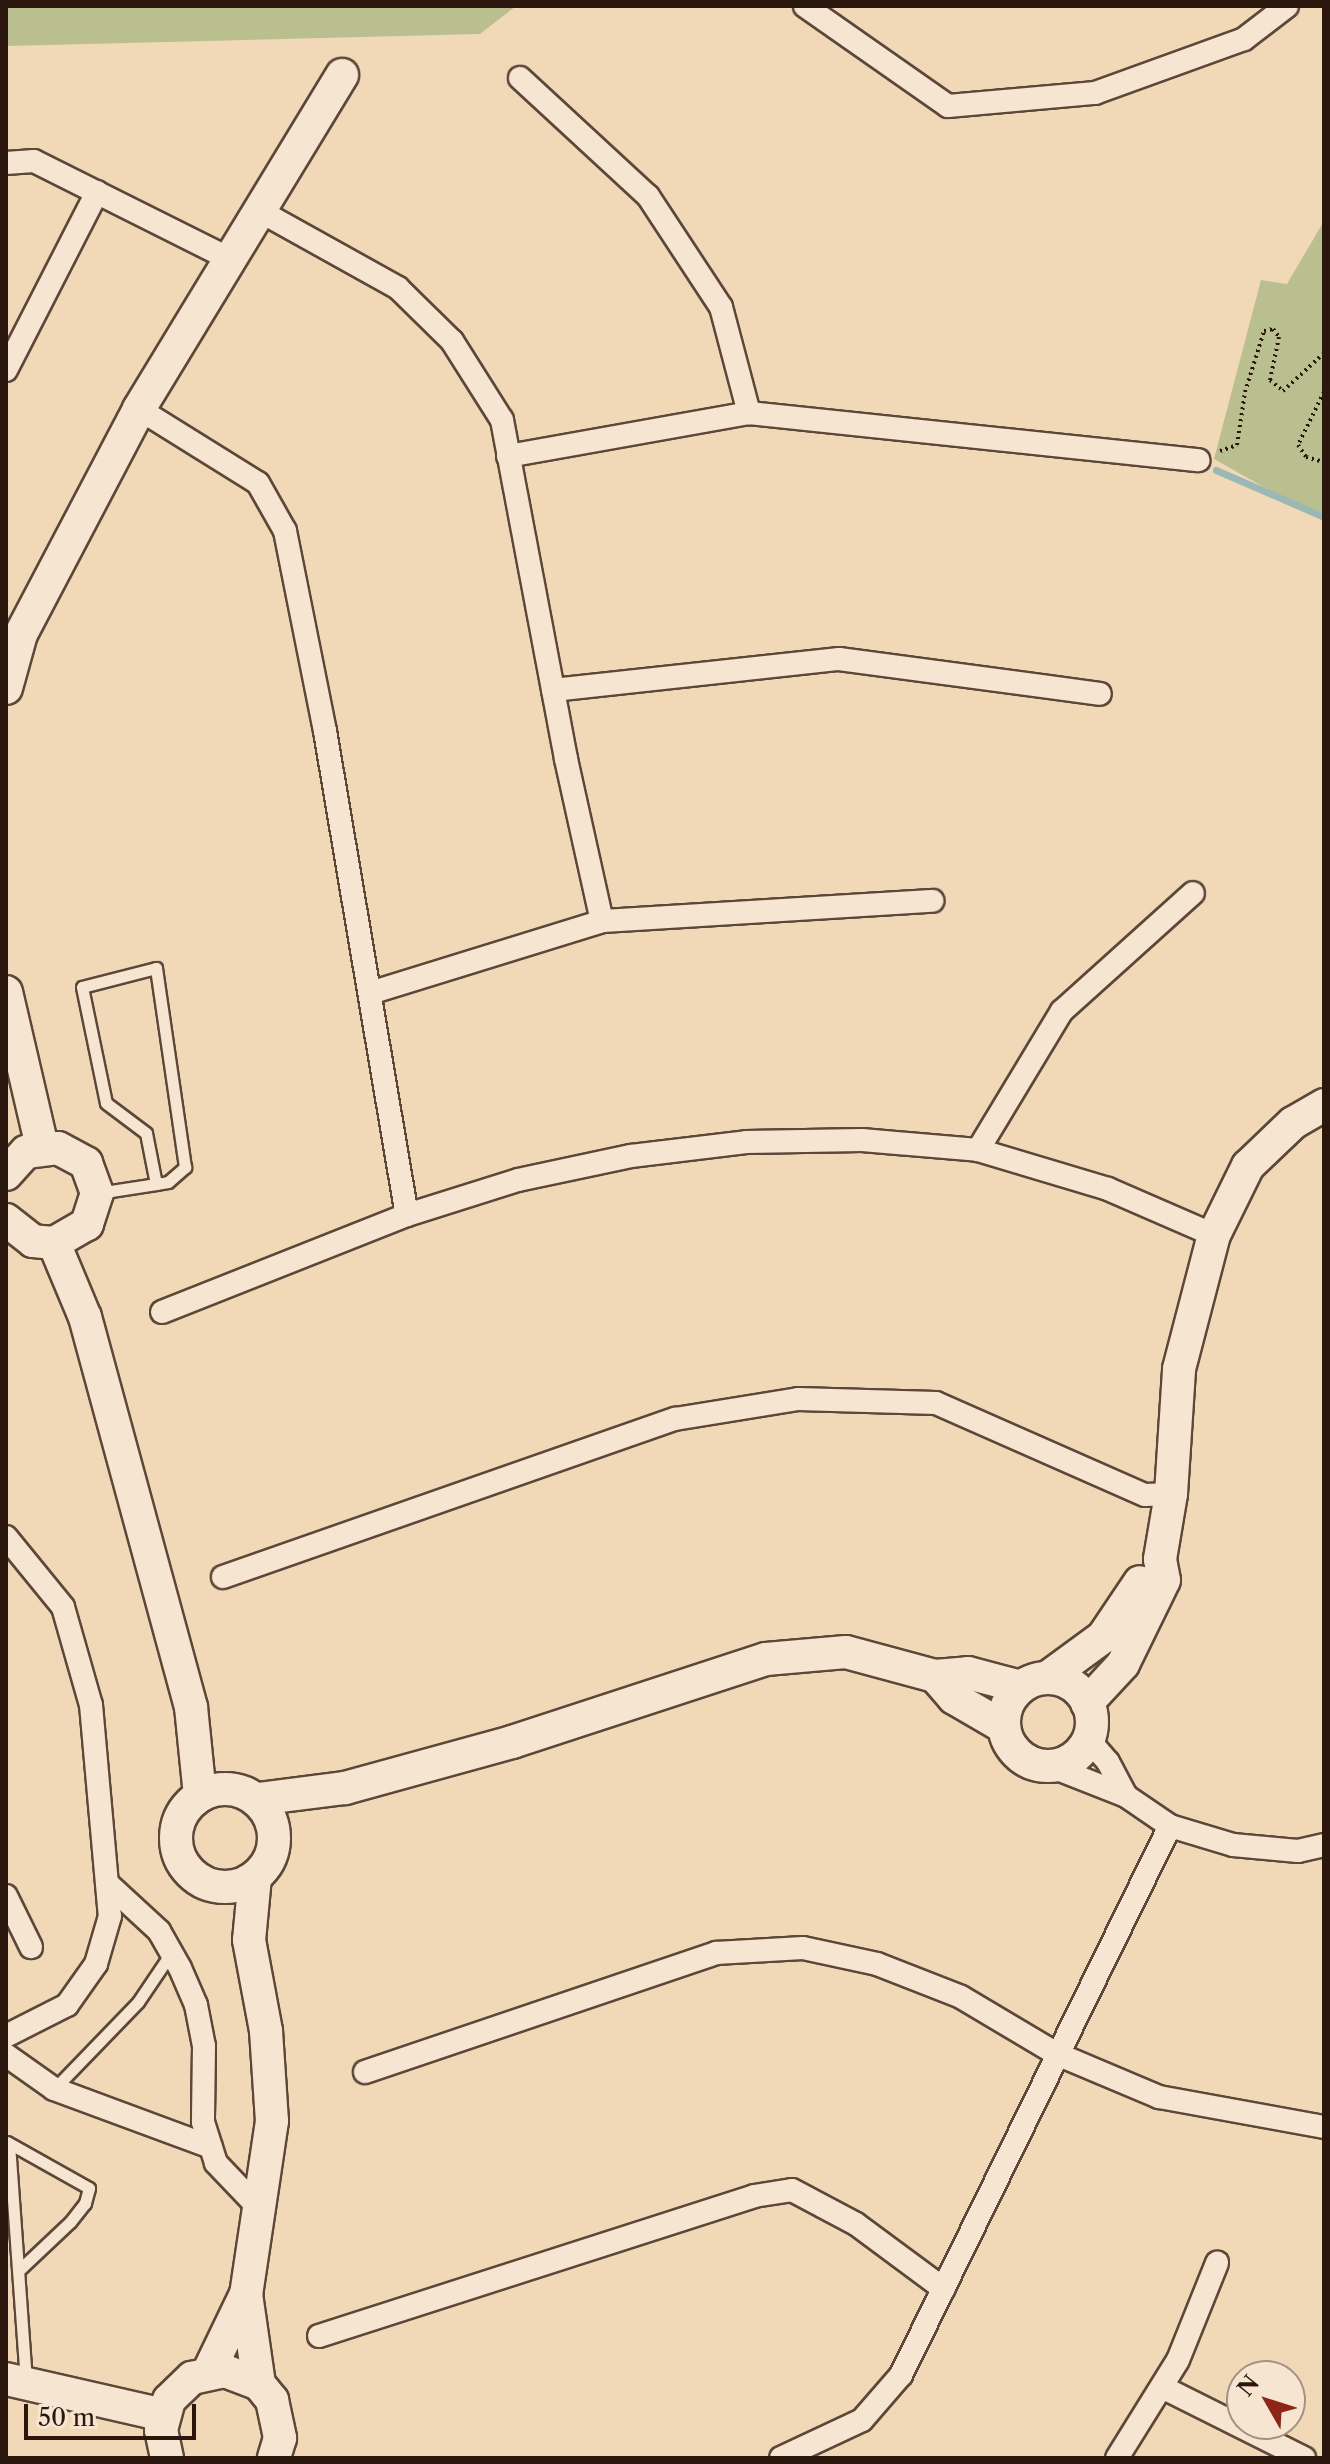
<!DOCTYPE html>
<style>
body{margin:0}
#map{position:relative;width:1330px;height:2464px;overflow:hidden;background:#f1d9b8;font-family:"Libre Caslon Text",serif}
div>[style]{position:absolute}
.green>*{inset:0;background:#babf8f}
.stream>*{height:7px;margin:-3.5px;padding:0 3.5px;transform-origin:3.5px;border-radius:3.5px;background:#9bb9b4}
.path>*{height:4px;margin-top:-2px;transform-origin:0;background:repeating-linear-gradient(90deg,#2a160d 0 2px,transparent 0 6px)}
.roads{filter:drop-shadow(2px 0 #5c4738) drop-shadow(-2px 0 #5c4738) drop-shadow(0 2px #5c4738) drop-shadow(0 -2px #5c4738)}
.lane>*{height:11px;margin:-5.5px;padding:0 5.5px;transform-origin:5.5px;border-radius:5.5px;background:#f6e6d1}
.street>*{height:22px;margin:-11px;padding:0 11px;transform-origin:11px;border-radius:11px;background:#f6e6d1}
.secondary>*{height:32px;margin:-16px;padding:0 16px;transform-origin:16px;border-radius:16px;background:#f6e6d1}
.secondary>.ring{margin:-16px;padding:0;box-sizing:content-box;background:none;border:32px solid #f6e6d1;border-radius:50%}
span{translate:-50% -50%;white-space:nowrap;text-align:center;line-height:1.15;-webkit-text-stroke:7px #f6e6d1;paint-order:stroke}
.frame{position:absolute;inset:0;border:8px solid #2a160d;pointer-events:none}
.north{position:absolute;left:1226px;top:2360px;width:80px;height:80px;box-sizing:border-box;background:#f6e6d1;border:2px solid #a49383;border-radius:50%;rotate:309deg;font-size:22px;font-weight:700;line-height:32px;text-align:center;color:#2a160d}
.north::after{content:'';display:block;margin:auto;width:28px;height:36px;background:#8f2418;clip-path:polygon(50% 0,100% 100%,50% 72%,0 100%)}
.scale{position:absolute;left:24px;top:2404px;width:172px;height:36px;box-sizing:border-box;border:4px solid #2a160d;border-top:0;padding-left:10px;font-size:24px;line-height:28px;white-space:nowrap;color:#2a160d;-webkit-text-stroke:6px #f6e6d1;paint-order:stroke}
</style>
<div id="map">
<div class="green">
<div style="clip-path:polygon(6px 6px,516px 6px,480px 34px,6px 46px)"></div>
<div style="clip-path:polygon(1324px 221px,1324px 521px,1214px 459px,1261px 280px,1287px 284px)"></div>
</div>
<div class="stream">
<div style="left:1216px;top:470px;width:118px;rotate:23.5deg"></div>
</div>
<div class="path">
<div style="left:1324px;top:392px;width:59px;rotate:116.1deg"></div>
<div style="left:1298px;top:445px;width:14px;rotate:56deg"></div>
<div style="left:1306px;top:457px;width:19px;rotate:16deg"></div>
<div style="left:1220px;top:451px;width:18px;rotate:-19deg"></div>
<div style="left:1237px;top:445px;width:54px;rotate:-81.4deg"></div>
<div style="left:1245px;top:392px;width:64px;rotate:-72.7deg"></div>
<div style="left:1264px;top:331px;width:9px;rotate:-13deg"></div>
<div style="left:1273px;top:329px;width:10px;rotate:53deg"></div>
<div style="left:1279px;top:337px;width:44px;rotate:101.8deg"></div>
<div style="left:1270px;top:380px;width:17px;rotate:40deg"></div>
<div style="left:1283px;top:391px;width:56px;rotate:-42.8deg"></div>
</div>
<div class="roads">
<div class="lane">
<div style="left:98px;top:1193px;width:59px;rotate:-8.8deg"></div>
<div style="left:156px;top:1184px;width:12px;rotate:-9deg"></div>
<div style="left:168px;top:1182px;width:23px;rotate:-41deg"></div>
<div style="left:185px;top:1167px;width:201px;rotate:-98.3deg"></div>
<div style="left:156px;top:968px;width:76px;rotate:165.6deg"></div>
<div style="left:82px;top:987px;width:118px;rotate:78.3deg"></div>
<div style="left:106px;top:1103px;width:50px;rotate:36.9deg"></div>
<div style="left:146px;top:1133px;width:52px;rotate:78.9deg"></div>
<div style="left:54px;top:2089px;width:121px;rotate:-46deg"></div>
<div style="left:138px;top:2002px;width:59px;rotate:-56deg"></div>
<div style="left:7px;top:2142px;width:94px;rotate:29.3deg"></div>
<div style="left:89px;top:2188px;width:16px;rotate:105deg"></div>
<div style="left:85px;top:2203px;width:24px;rotate:128deg"></div>
<div style="left:70px;top:2222px;width:71px;rotate:136.7deg"></div>
<div style="left:9px;top:2144px;width:239px;rotate:85.9deg"></div>
</div>
<div class="street">
<div style="left:805px;top:6px;width:174px;rotate:35deg"></div>
<div style="left:948px;top:106px;width:148px;rotate:-5.1deg"></div>
<div style="left:1095px;top:93px;width:158px;rotate:-19.9deg"></div>
<div style="left:1244px;top:39px;width:54px;rotate:-37.5deg"></div>
<div style="left:520px;top:78px;width:174px;rotate:42.7deg"></div>
<div style="left:648px;top:196px;width:133px;rotate:56.7deg"></div>
<div style="left:721px;top:307px;width:110px;rotate:75.2deg"></div>
<div style="left:6px;top:163px;width:28px;rotate:-4deg"></div>
<div style="left:34px;top:161px;width:217px;rotate:26.6deg"></div>
<div style="left:258px;top:210px;width:160px;rotate:29.1deg"></div>
<div style="left:398px;top:288px;width:76px;rotate:44.5deg"></div>
<div style="left:452px;top:341px;width:93px;rotate:57.7deg"></div>
<div style="left:502px;top:420px;width:345px;rotate:79.3deg"></div>
<div style="left:566px;top:759px;width:166px;rotate:77.5deg"></div>
<div style="left:6px;top:370px;width:200px;rotate:-62.9deg"></div>
<div style="left:139px;top:409px;width:140px;rotate:31.9deg"></div>
<div style="left:258px;top:483px;width:55px;rotate:60.6deg"></div>
<div style="left:285px;top:531px;width:204px;rotate:78.7deg"></div>
<div style="left:325px;top:731px;width:491px;rotate:80.4deg"></div>
<div style="left:508px;top:456px;width:245px;rotate:-10.1deg"></div>
<div style="left:749px;top:413px;width:452px;rotate:6deg"></div>
<div style="left:553px;top:690px;width:288px;rotate:-6.2deg"></div>
<div style="left:839px;top:659px;width:263px;rotate:7.6deg"></div>
<div style="left:370px;top:993px;width:243px;rotate:-17.2deg"></div>
<div style="left:602px;top:921px;width:331px;rotate:-3.5deg"></div>
<div style="left:978px;top:1150px;width:162px;rotate:-58.9deg"></div>
<div style="left:1062px;top:1011px;width:176px;rotate:-42deg"></div>
<div style="left:162px;top:1312px;width:264px;rotate:-21.6deg"></div>
<div style="left:407px;top:1215px;width:116px;rotate:-17.5deg"></div>
<div style="left:518px;top:1180px;width:116px;rotate:-12deg"></div>
<div style="left:631px;top:1156px;width:116px;rotate:-6.9deg"></div>
<div style="left:746px;top:1142px;width:116px;rotate:-1deg"></div>
<div style="left:862px;top:1140px;width:116px;rotate:4.9deg"></div>
<div style="left:978px;top:1150px;width:136px;rotate:16.7deg"></div>
<div style="left:1108px;top:1189px;width:116px;rotate:23.5deg"></div>
<div style="left:6px;top:1537px;width:90px;rotate:50.8deg"></div>
<div style="left:63px;top:1607px;width:102px;rotate:74.1deg"></div>
<div style="left:91px;top:1705px;width:212px;rotate:84.9deg"></div>
<div style="left:110px;top:1916px;width:50px;rotate:106.3deg"></div>
<div style="left:96px;top:1964px;width:50px;rotate:125.3deg"></div>
<div style="left:67px;top:2005px;width:68px;rotate:153.1deg"></div>
<div style="left:223px;top:1577px;width:479px;rotate:-19.3deg"></div>
<div style="left:675px;top:1419px;width:125px;rotate:-9.2deg"></div>
<div style="left:798px;top:1399px;width:138px;rotate:1.7deg"></div>
<div style="left:936px;top:1403px;width:228px;rotate:23.8deg"></div>
<div style="left:1145px;top:1495px;width:26px;rotate:-2deg"></div>
<div style="left:1088px;top:1739px;width:30px;rotate:49deg"></div>
<div style="left:1108px;top:1762px;width:38px;rotate:62deg"></div>
<div style="left:1126px;top:1796px;width:53px;rotate:34.3deg"></div>
<div style="left:1170px;top:1826px;width:66px;rotate:16.8deg"></div>
<div style="left:1233px;top:1845px;width:65px;rotate:5.3deg"></div>
<div style="left:1298px;top:1851px;width:27px;rotate:-13deg"></div>
<div style="left:1050px;top:1766px;width:82px;rotate:21.5deg"></div>
<div style="left:107px;top:1883px;width:71px;rotate:42.7deg"></div>
<div style="left:159px;top:1931px;width:43px;rotate:60.4deg"></div>
<div style="left:180px;top:1968px;width:40px;rotate:66.6deg"></div>
<div style="left:196px;top:2005px;width:42px;rotate:79deg"></div>
<div style="left:204px;top:2046px;width:76px;rotate:90.8deg"></div>
<div style="left:203px;top:2122px;width:43px;rotate:72.4deg"></div>
<div style="left:216px;top:2163px;width:62px;rotate:46.3deg"></div>
<div style="left:6px;top:1896px;width:57px;rotate:63.9deg"></div>
<div style="left:6px;top:2055px;width:59px;rotate:35.3deg"></div>
<div style="left:54px;top:2089px;width:167px;rotate:20.3deg"></div>
<div style="left:365px;top:2072px;width:371px;rotate:-18.7deg"></div>
<div style="left:716px;top:1953px;width:87px;rotate:-3.3deg"></div>
<div style="left:803px;top:1948px;width:76px;rotate:12.2deg"></div>
<div style="left:877px;top:1964px;width:90px;rotate:21.4deg"></div>
<div style="left:961px;top:1997px;width:112px;rotate:30.7deg"></div>
<div style="left:1057px;top:2054px;width:111px;rotate:22.9deg"></div>
<div style="left:1159px;top:2097px;width:168px;rotate:10.3deg"></div>
<div style="left:319px;top:2336px;width:457px;rotate:-17.8deg"></div>
<div style="left:754px;top:2196px;width:38px;rotate:-9deg"></div>
<div style="left:792px;top:2190px;width:72px;rotate:28deg"></div>
<div style="left:856px;top:2224px;width:109px;rotate:36.5deg"></div>
<div style="left:1162px;top:2387px;width:159px;rotate:26.6deg"></div>
<div style="left:781px;top:2458px;width:89px;rotate:-25.1deg"></div>
<div style="left:862px;top:2420px;width:60px;rotate:-49.1deg"></div>
<div style="left:901px;top:2375px;width:611px;rotate:-63.9deg"></div>
<div style="left:1117px;top:2458px;width:115px;rotate:-58.1deg"></div>
<div style="left:1178px;top:2360px;width:105px;rotate:-68.1deg"></div>
</div>
<div class="secondary">
<div style="left:6px;top:688px;width:56px;rotate:-74.5deg"></div>
<div style="left:21px;top:634px;width:254px;rotate:-62.3deg"></div>
<div style="left:139px;top:409px;width:391px;rotate:-58.7deg"></div>
<div style="left:6px;top:992px;width:159px;rotate:76.9deg"></div>
<div style="left:6px;top:1174px;width:30px;rotate:-48deg"></div>
<div style="left:26px;top:1152px;width:32px;rotate:-7deg"></div>
<div style="left:58px;top:1148px;width:32px;rotate:28deg"></div>
<div style="left:86px;top:1163px;width:32px;rotate:70deg"></div>
<div style="left:97px;top:1193px;width:33px;rotate:108deg"></div>
<div style="left:87px;top:1224px;width:38px;rotate:150deg"></div>
<div style="left:54px;top:1243px;width:21px;rotate:-175deg"></div>
<div style="left:33px;top:1241px;width:34px;rotate:-142deg"></div>
<div style="left:54px;top:1243px;width:80px;rotate:67.3deg"></div>
<div style="left:85px;top:1317px;width:404px;rotate:74.8deg"></div>
<div style="left:191px;top:1707px;width:89px;rotate:84.2deg"></div>
<div style="left:935px;top:1676px;width:29px;rotate:49deg"></div>
<div style="left:954px;top:1698px;width:58px;rotate:30.1deg"></div>
<div style="left:1047px;top:1678px;width:69px;rotate:-36.2deg"></div>
<div style="left:1103px;top:1637px;width:66px;rotate:-56.1deg"></div>
<div class="ring" style="left:1004px;top:1678px;width:56px;height:56px"></div>
<div style="left:1087px;top:1703px;width:53px;rotate:-47.3deg"></div>
<div style="left:1123px;top:1664px;width:93px;rotate:-64deg"></div>
<div style="left:1164px;top:1580px;width:21px;rotate:-101deg"></div>
<div style="left:1160px;top:1559px;width:66px;rotate:-80.4deg"></div>
<div style="left:1171px;top:1494px;width:125px;rotate:-86.3deg"></div>
<div style="left:1179px;top:1369px;width:138px;rotate:-75.4deg"></div>
<div style="left:1214px;top:1235px;width:77px;rotate:-63.8deg"></div>
<div style="left:1248px;top:1166px;width:62px;rotate:-43.7deg"></div>
<div style="left:1293px;top:1123px;width:36px;rotate:-30deg"></div>
<div class="ring" style="left:176px;top:1789px;width:66px;height:66px"></div>
<div style="left:258px;top:1799px;width:88px;rotate:-7.2deg"></div>
<div style="left:345px;top:1788px;width:173px;rotate:-15.4deg"></div>
<div style="left:512px;top:1742px;width:267px;rotate:-18.1deg"></div>
<div style="left:766px;top:1659px;width:80px;rotate:-5deg"></div>
<div style="left:846px;top:1652px;width:92px;rotate:15.1deg"></div>
<div style="left:935px;top:1676px;width:33px;rotate:-5deg"></div>
<div style="left:968px;top:1673px;width:55px;rotate:14.8deg"></div>
<div style="left:255px;top:1877px;width:63px;rotate:95.4deg"></div>
<div style="left:249px;top:1940px;width:93px;rotate:79.4deg"></div>
<div style="left:266px;top:2031px;width:90px;rotate:86.2deg"></div>
<div style="left:272px;top:2121px;width:175px;rotate:98.5deg"></div>
<div style="left:246px;top:2294px;width:91px;rotate:81.8deg"></div>
<div style="left:208px;top:2373px;width:88px;rotate:-64.3deg"></div>
<div style="left:6px;top:2379px;width:161px;rotate:12.9deg"></div>
<div style="left:167px;top:2458px;width:29px;rotate:-102deg"></div>
<div style="left:161px;top:2430px;width:31px;rotate:-75deg"></div>
<div style="left:169px;top:2400px;width:32px;rotate:-44deg"></div>
<div style="left:192px;top:2378px;width:34px;rotate:-12deg"></div>
<div style="left:225px;top:2371px;width:36px;rotate:21deg"></div>
<div style="left:259px;top:2384px;width:21px;rotate:51deg"></div>
<div style="left:272px;top:2400px;width:39px;rotate:78deg"></div>
<div style="left:280px;top:2438px;width:21px;rotate:107deg"></div>
</div>
</div>
<div class="frame"></div>
<div class="north">N</div>
<div class="scale">50 m</div>
</div>
